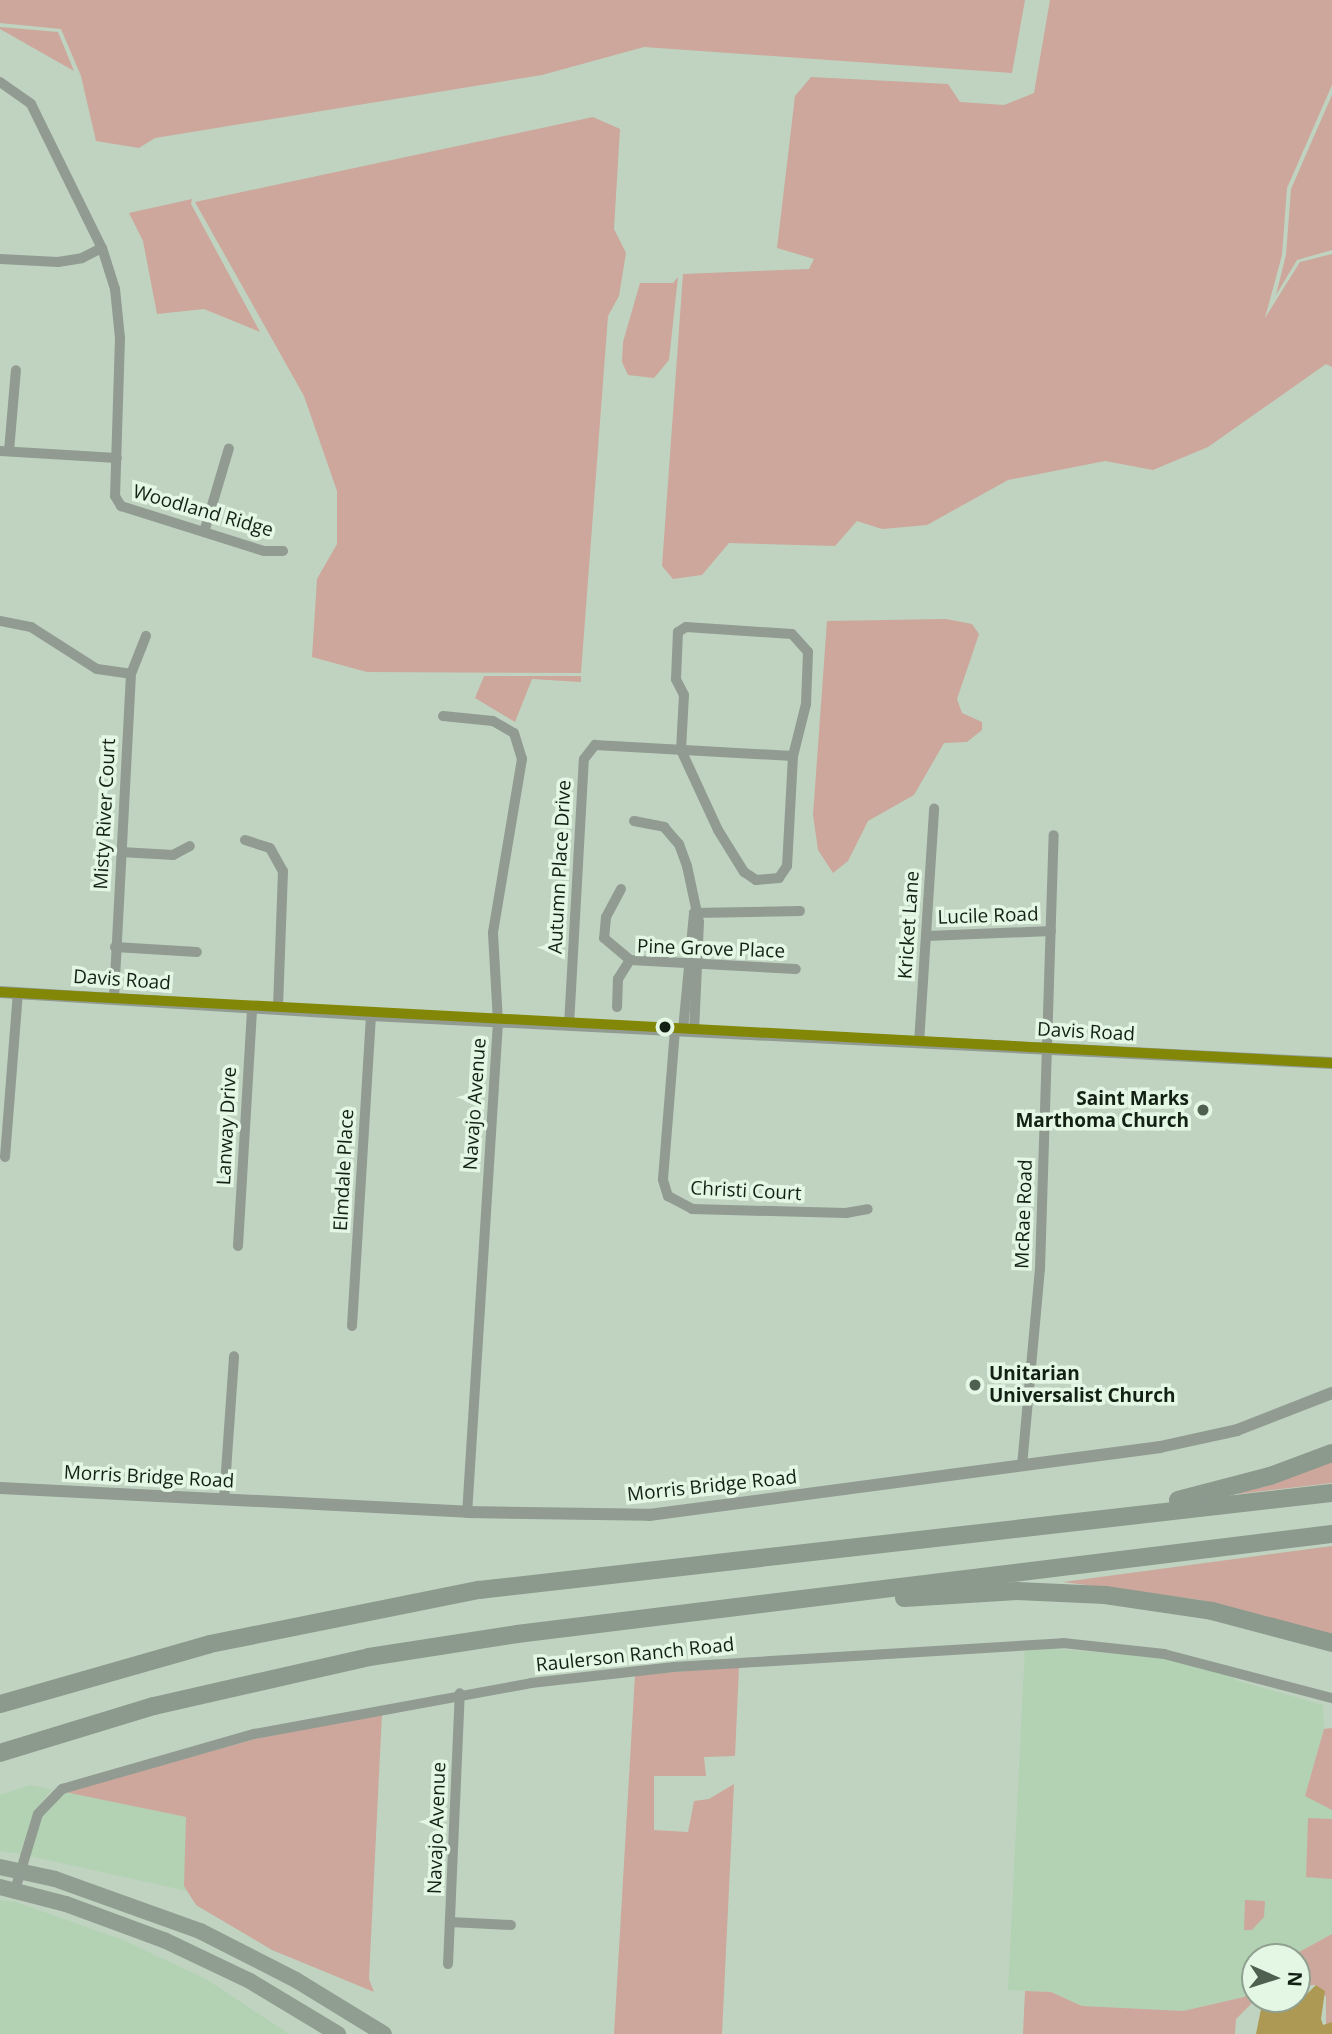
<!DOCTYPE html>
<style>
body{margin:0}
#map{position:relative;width:1332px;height:2034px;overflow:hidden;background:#bfd3c0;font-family:"Open Sans",sans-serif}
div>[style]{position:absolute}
.built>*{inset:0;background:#b2d2b3}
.green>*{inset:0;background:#cda79b}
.water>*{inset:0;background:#ad9954}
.minor>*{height:10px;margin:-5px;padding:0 5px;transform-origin:5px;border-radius:5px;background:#919b92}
.tertiary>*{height:12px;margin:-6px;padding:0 6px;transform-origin:6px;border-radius:6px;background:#919b92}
.primary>*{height:16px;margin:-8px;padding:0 8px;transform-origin:8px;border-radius:8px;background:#909d91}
.motorway>*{height:18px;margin:-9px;padding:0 9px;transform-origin:9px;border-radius:9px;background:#8c998d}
.bus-1>*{height:10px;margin:-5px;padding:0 5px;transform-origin:5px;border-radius:5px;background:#828708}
.dots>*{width:19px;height:19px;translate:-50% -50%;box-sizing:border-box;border:4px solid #e4f6e4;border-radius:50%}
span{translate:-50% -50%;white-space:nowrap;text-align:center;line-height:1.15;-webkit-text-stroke:7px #e4f6e4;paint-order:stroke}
.street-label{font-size:19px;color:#132014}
.poi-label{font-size:19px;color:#132014;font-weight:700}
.right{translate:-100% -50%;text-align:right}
.left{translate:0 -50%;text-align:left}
.north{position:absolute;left:1241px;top:1943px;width:70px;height:70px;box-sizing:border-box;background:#e4f6e4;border:2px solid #90a091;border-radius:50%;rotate:93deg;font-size:19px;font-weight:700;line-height:28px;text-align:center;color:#132014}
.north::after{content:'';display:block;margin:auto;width:24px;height:32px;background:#4f5f50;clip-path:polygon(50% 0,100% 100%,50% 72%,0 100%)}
</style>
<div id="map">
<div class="built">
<div style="clip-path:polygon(1025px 1647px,1152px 1656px,1220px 1671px,1238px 1681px,1323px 1705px,1324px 1729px,1305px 1796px,1332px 1810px,1332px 1934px,1290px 1957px,1255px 1957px,1255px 1990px,1244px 1997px,1183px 2011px,1082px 2006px,1051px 1992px,1008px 1990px)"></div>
<div style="clip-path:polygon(30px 1785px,52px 1789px,34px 1812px,21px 1854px,0 1851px,0 1795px)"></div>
<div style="clip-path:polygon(65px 1792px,186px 1817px,187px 1891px,30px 1856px,42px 1815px)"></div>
<div style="clip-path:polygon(0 1900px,16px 1902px,123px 1940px,206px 1979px,289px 2034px,0 2034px)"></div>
</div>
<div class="green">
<div style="clip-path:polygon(0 0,1025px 0,1012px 73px,644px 47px,542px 75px,155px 138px,139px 148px,96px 141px,81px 76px,61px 29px,0 23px)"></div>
<div style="clip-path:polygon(1050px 0,1332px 0,1332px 85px,1287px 188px,1282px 255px,1265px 318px,1300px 262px,1332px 254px,1332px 367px,1326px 364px,1208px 447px,1153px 470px,1105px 461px,1008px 480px,927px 525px,882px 529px,857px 521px,835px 546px,729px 543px,702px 575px,673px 579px,662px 566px,683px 274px,809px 269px,814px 259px,777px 248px,795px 96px,811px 77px,948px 84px,960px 102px,1004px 105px,1034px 93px)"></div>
<div style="clip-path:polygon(0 27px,58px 32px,74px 71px,0 29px)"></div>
<div style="clip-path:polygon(1332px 95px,1332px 250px,1297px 260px,1276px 295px,1286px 255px,1291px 189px)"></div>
<div style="clip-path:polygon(593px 117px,620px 129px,614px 229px,626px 253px,619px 296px,608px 316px,581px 673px,367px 672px,312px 657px,317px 579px,337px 544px,337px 491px,304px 396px,195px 202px)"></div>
<div style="clip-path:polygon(192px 199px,191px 204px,260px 332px,204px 309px,157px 314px,143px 241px,129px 213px)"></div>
<div style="clip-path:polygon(678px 277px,669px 360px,654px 378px,628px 375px,622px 362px,623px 342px,640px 283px,673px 283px)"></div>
<div style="clip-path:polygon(946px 619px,972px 624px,979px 634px,957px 699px,962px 713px,982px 722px,982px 730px,967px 742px,944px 743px,914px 795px,868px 821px,848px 861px,833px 873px,818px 850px,813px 815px,827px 621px)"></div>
<div style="clip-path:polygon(484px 676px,581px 676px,581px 682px,532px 679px,515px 722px,475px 698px)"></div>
<div style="clip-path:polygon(1332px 1459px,1332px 1483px,1239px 1494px,1238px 1492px)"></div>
<div style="clip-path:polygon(1332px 1546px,1332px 1636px,1201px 1600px,1063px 1582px)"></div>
<div style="clip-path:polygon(739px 1667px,735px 1756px,704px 1757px,706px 1776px,654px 1776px,654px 1830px,688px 1832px,694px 1801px,709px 1799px,734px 1784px,722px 2034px,614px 2034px,635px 1675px)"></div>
<div style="clip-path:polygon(382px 1713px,369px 1979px,374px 1992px,272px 1950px,196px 1905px,184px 1886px,186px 1817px,65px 1792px,255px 1739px)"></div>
<div style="clip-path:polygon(1332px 1728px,1332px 1810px,1305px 1796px,1324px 1729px)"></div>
<div style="clip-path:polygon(1308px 1818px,1332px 1819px,1332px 1879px,1306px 1877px)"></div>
<div style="clip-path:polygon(1245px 1900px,1265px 1901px,1264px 1917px,1252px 1930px,1244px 1930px)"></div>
<div style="clip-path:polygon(1332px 1934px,1332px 2022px,1326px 2025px,1326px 1997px,1316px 1985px,1297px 1986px,1297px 1957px,1290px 1957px)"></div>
<div style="clip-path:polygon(1255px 1990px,1256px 1999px,1236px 2019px,1235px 2034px,1023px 2034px,1025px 1991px,1051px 1992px,1082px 2006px,1183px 2011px,1244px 1997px)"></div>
</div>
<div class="water">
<div style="clip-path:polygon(1316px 1985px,1325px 1991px,1321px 2019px,1323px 2025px,1332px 2022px,1332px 2034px,1256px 2034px,1263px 1999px,1299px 2002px)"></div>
</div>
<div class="minor">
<div style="left:0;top:82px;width:38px;rotate:35deg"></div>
<div style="left:31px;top:104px;width:161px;rotate:63.8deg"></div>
<div style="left:102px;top:248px;width:43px;rotate:72.4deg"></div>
<div style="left:115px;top:289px;width:49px;rotate:84.2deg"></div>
<div style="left:120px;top:338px;width:158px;rotate:91.8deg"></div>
<div style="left:115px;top:496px;width:12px;rotate:59deg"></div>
<div style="left:121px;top:506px;width:150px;rotate:17.5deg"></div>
<div style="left:264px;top:551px;width:19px"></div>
<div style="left:0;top:259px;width:58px;rotate:3deg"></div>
<div style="left:58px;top:262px;width:24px;rotate:-9deg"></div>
<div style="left:82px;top:258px;width:22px;rotate:-27deg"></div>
<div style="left:0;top:451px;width:117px;rotate:3.4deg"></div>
<div style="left:9px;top:451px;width:81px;rotate:-85.1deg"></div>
<div style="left:205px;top:529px;width:84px;rotate:-73.5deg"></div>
<div style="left:0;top:621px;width:32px;rotate:11deg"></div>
<div style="left:31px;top:627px;width:78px;rotate:32.5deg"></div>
<div style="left:97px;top:669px;width:34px;rotate:8deg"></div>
<div style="left:686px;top:627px;width:106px;rotate:3.8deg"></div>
<div style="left:792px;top:634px;width:24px;rotate:48deg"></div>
<div style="left:808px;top:652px;width:52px;rotate:92.2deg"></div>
<div style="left:806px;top:704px;width:54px;rotate:104deg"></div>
<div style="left:793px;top:756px;width:110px;rotate:93.1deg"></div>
<div style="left:787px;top:866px;width:14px;rotate:124deg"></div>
<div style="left:779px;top:878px;width:23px;rotate:175deg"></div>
<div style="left:756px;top:880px;width:14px;rotate:-146deg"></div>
<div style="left:744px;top:872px;width:49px;rotate:-121.8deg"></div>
<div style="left:718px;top:830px;width:88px;rotate:-114.8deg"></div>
<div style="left:681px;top:750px;width:55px;rotate:-86.9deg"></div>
<div style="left:684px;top:695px;width:18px;rotate:-117deg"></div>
<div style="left:676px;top:679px;width:47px;rotate:-87.6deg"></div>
<div style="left:678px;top:632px;width:9px;rotate:-32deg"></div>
<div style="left:443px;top:716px;width:50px;rotate:5.7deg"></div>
<div style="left:493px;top:721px;width:24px;rotate:30deg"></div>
<div style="left:514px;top:733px;width:27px;rotate:73deg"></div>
<div style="left:522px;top:759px;width:176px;rotate:99.5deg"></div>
<div style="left:493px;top:933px;width:89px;rotate:86.8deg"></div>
<div style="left:498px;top:1022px;width:491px;rotate:93.6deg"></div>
<div style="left:634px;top:821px;width:31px;rotate:11deg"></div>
<div style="left:664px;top:827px;width:23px;rotate:49deg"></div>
<div style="left:679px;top:844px;width:23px;rotate:70deg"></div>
<div style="left:687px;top:866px;width:57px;rotate:77.9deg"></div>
<div style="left:699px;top:922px;width:109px;rotate:92.6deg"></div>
<div style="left:245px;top:840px;width:26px;rotate:18deg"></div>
<div style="left:270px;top:848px;width:26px;rotate:61deg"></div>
<div style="left:283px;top:871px;width:138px;rotate:92.1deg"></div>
<div style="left:121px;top:852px;width:52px;rotate:3.3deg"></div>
<div style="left:173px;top:855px;width:19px;rotate:-28deg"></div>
<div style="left:621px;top:889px;width:32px;rotate:118deg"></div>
<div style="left:606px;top:917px;width:21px;rotate:95deg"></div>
<div style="left:604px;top:938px;width:34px;rotate:40deg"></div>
<div style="left:694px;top:913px;width:106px;rotate:-1.1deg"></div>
<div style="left:927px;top:936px;width:124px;rotate:-2.3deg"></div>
<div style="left:115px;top:947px;width:82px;rotate:3.5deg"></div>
<div style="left:630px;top:960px;width:166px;rotate:3.1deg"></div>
<div style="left:114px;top:998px;width:324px;rotate:-87deg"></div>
<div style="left:131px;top:674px;width:41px;rotate:-68.5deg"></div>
<div style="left:617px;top:1007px;width:28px;rotate:-88deg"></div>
<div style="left:618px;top:979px;width:22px;rotate:-58deg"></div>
<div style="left:569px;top:1025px;width:266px;rotate:-86.8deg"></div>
<div style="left:584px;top:759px;width:18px;rotate:-52deg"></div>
<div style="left:595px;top:745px;width:198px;rotate:3.2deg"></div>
<div style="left:675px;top:1030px;width:150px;rotate:94.6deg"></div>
<div style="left:663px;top:1180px;width:17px;rotate:73deg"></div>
<div style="left:668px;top:1196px;width:27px;rotate:28deg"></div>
<div style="left:692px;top:1209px;width:154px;rotate:1.5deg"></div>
<div style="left:846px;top:1213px;width:22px;rotate:-10deg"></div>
<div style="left:683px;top:1030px;width:118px;rotate:-84.6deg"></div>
<div style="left:919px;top:1043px;width:235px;rotate:-86.3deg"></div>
<div style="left:5px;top:1157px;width:165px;rotate:-85.5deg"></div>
<div style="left:238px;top:1246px;width:238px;rotate:-86.6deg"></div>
<div style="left:352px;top:1326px;width:312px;rotate:-86.5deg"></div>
<div style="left:1022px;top:1466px;width:198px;rotate:-84.8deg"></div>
<div style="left:1040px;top:1269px;width:434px;rotate:-88.2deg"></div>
<div style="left:224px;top:1500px;width:144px;rotate:-86deg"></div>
<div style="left:15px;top:1890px;width:79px;rotate:-73.2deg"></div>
<div style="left:38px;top:1814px;width:35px;rotate:-46deg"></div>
<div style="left:62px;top:1789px;width:200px;rotate:-16deg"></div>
<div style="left:254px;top:1734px;width:282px;rotate:-10.4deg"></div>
<div style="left:531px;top:1683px;width:144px;rotate:-6.4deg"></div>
<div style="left:674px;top:1667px;width:390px;rotate:-3.5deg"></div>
<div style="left:1063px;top:1643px;width:102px;rotate:6.2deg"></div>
<div style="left:1164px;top:1654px;width:174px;rotate:14.7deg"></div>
<div style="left:450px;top:1922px;width:61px;rotate:2.8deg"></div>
<div style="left:448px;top:1964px;width:271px;rotate:-87.5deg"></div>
</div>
<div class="tertiary">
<div style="left:0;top:992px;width:372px;rotate:3.5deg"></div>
<div style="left:371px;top:1015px;width:962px;rotate:2.86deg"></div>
<div style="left:0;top:1488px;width:468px;rotate:2.9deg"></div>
<div style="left:467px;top:1512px;width:182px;rotate:0.9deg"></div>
<div style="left:649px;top:1515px;width:516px;rotate:-7.58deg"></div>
<div style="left:1160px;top:1447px;width:79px;rotate:-12.4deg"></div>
<div style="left:1237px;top:1430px;width:102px;rotate:-21.3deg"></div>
</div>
<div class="primary">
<div style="left:0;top:1867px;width:56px;rotate:12.3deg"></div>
<div style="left:55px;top:1879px;width:154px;rotate:19.7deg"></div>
<div style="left:200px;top:1931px;width:108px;rotate:27deg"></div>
<div style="left:296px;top:1980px;width:103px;rotate:31.5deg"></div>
<div style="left:0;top:1887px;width:68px;rotate:14.4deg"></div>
<div style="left:66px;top:1904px;width:104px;rotate:20.2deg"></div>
<div style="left:164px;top:1940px;width:95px;rotate:25.5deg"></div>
<div style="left:250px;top:1981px;width:103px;rotate:31.1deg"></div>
</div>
<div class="motorway">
<div style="left:1178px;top:1500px;width:95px;rotate:-14.6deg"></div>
<div style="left:1270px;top:1476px;width:66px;rotate:-20.4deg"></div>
<div style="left:904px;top:1598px;width:113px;rotate:-3.5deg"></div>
<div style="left:1017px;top:1591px;width:88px;rotate:2.6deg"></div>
<div style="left:1105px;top:1595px;width:108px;rotate:8.5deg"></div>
<div style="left:1212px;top:1611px;width:124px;rotate:14.9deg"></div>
<div style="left:0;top:1704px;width:218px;rotate:-15.9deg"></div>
<div style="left:210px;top:1644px;width:274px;rotate:-11.4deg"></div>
<div style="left:479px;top:1590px;width:858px;rotate:-6.49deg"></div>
<div style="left:0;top:1753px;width:161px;rotate:-17deg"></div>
<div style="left:154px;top:1706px;width:221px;rotate:-12.8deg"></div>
<div style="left:369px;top:1657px;width:150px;rotate:-8.8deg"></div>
<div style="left:517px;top:1634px;width:821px;rotate:-7deg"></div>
</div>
<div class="bus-1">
<div style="left:0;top:992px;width:1334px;rotate:3.05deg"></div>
</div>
<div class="dots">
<div style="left:665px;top:1027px;background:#132014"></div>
<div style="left:1203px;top:1110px;background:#4f5f50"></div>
<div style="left:975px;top:1385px;background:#4f5f50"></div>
</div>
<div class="street-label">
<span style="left:203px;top:511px;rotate:16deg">Woodland Ridge</span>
<span style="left:105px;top:814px;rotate:-87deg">Misty River Court</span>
<span style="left:560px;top:867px;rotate:-87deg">Autumn Place Drive</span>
<span style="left:988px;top:916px;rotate:-2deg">Lucile Road</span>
<span style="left:909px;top:925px;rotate:-86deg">Kricket Lane</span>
<span style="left:711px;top:949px;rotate:2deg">Pine Grove Place</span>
<span style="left:122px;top:980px;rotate:4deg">Davis Road</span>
<span style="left:1086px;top:1032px;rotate:3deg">Davis Road</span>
<span style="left:475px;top:1104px;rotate:-86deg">Navajo Avenue</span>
<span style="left:227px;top:1126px;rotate:-87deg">Lanway Drive</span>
<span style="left:344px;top:1170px;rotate:-87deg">Elmdale Place</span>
<span style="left:746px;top:1191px;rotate:3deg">Christi Court</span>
<span style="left:1024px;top:1214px;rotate:-88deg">McRae Road</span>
<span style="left:149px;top:1477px;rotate:3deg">Morris Bridge Road</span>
<span style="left:712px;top:1486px;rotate:-6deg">Morris Bridge Road</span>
<span style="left:635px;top:1655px;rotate:-6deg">Raulerson Ranch Road</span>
<span style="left:437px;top:1828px;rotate:-88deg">Navajo Avenue</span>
</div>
<div class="poi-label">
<span class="right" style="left:1189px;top:1110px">Saint Marks<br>Marthoma Church</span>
<span class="left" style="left:989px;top:1385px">Unitarian<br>Universalist Church</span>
</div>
<div class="north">N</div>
</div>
